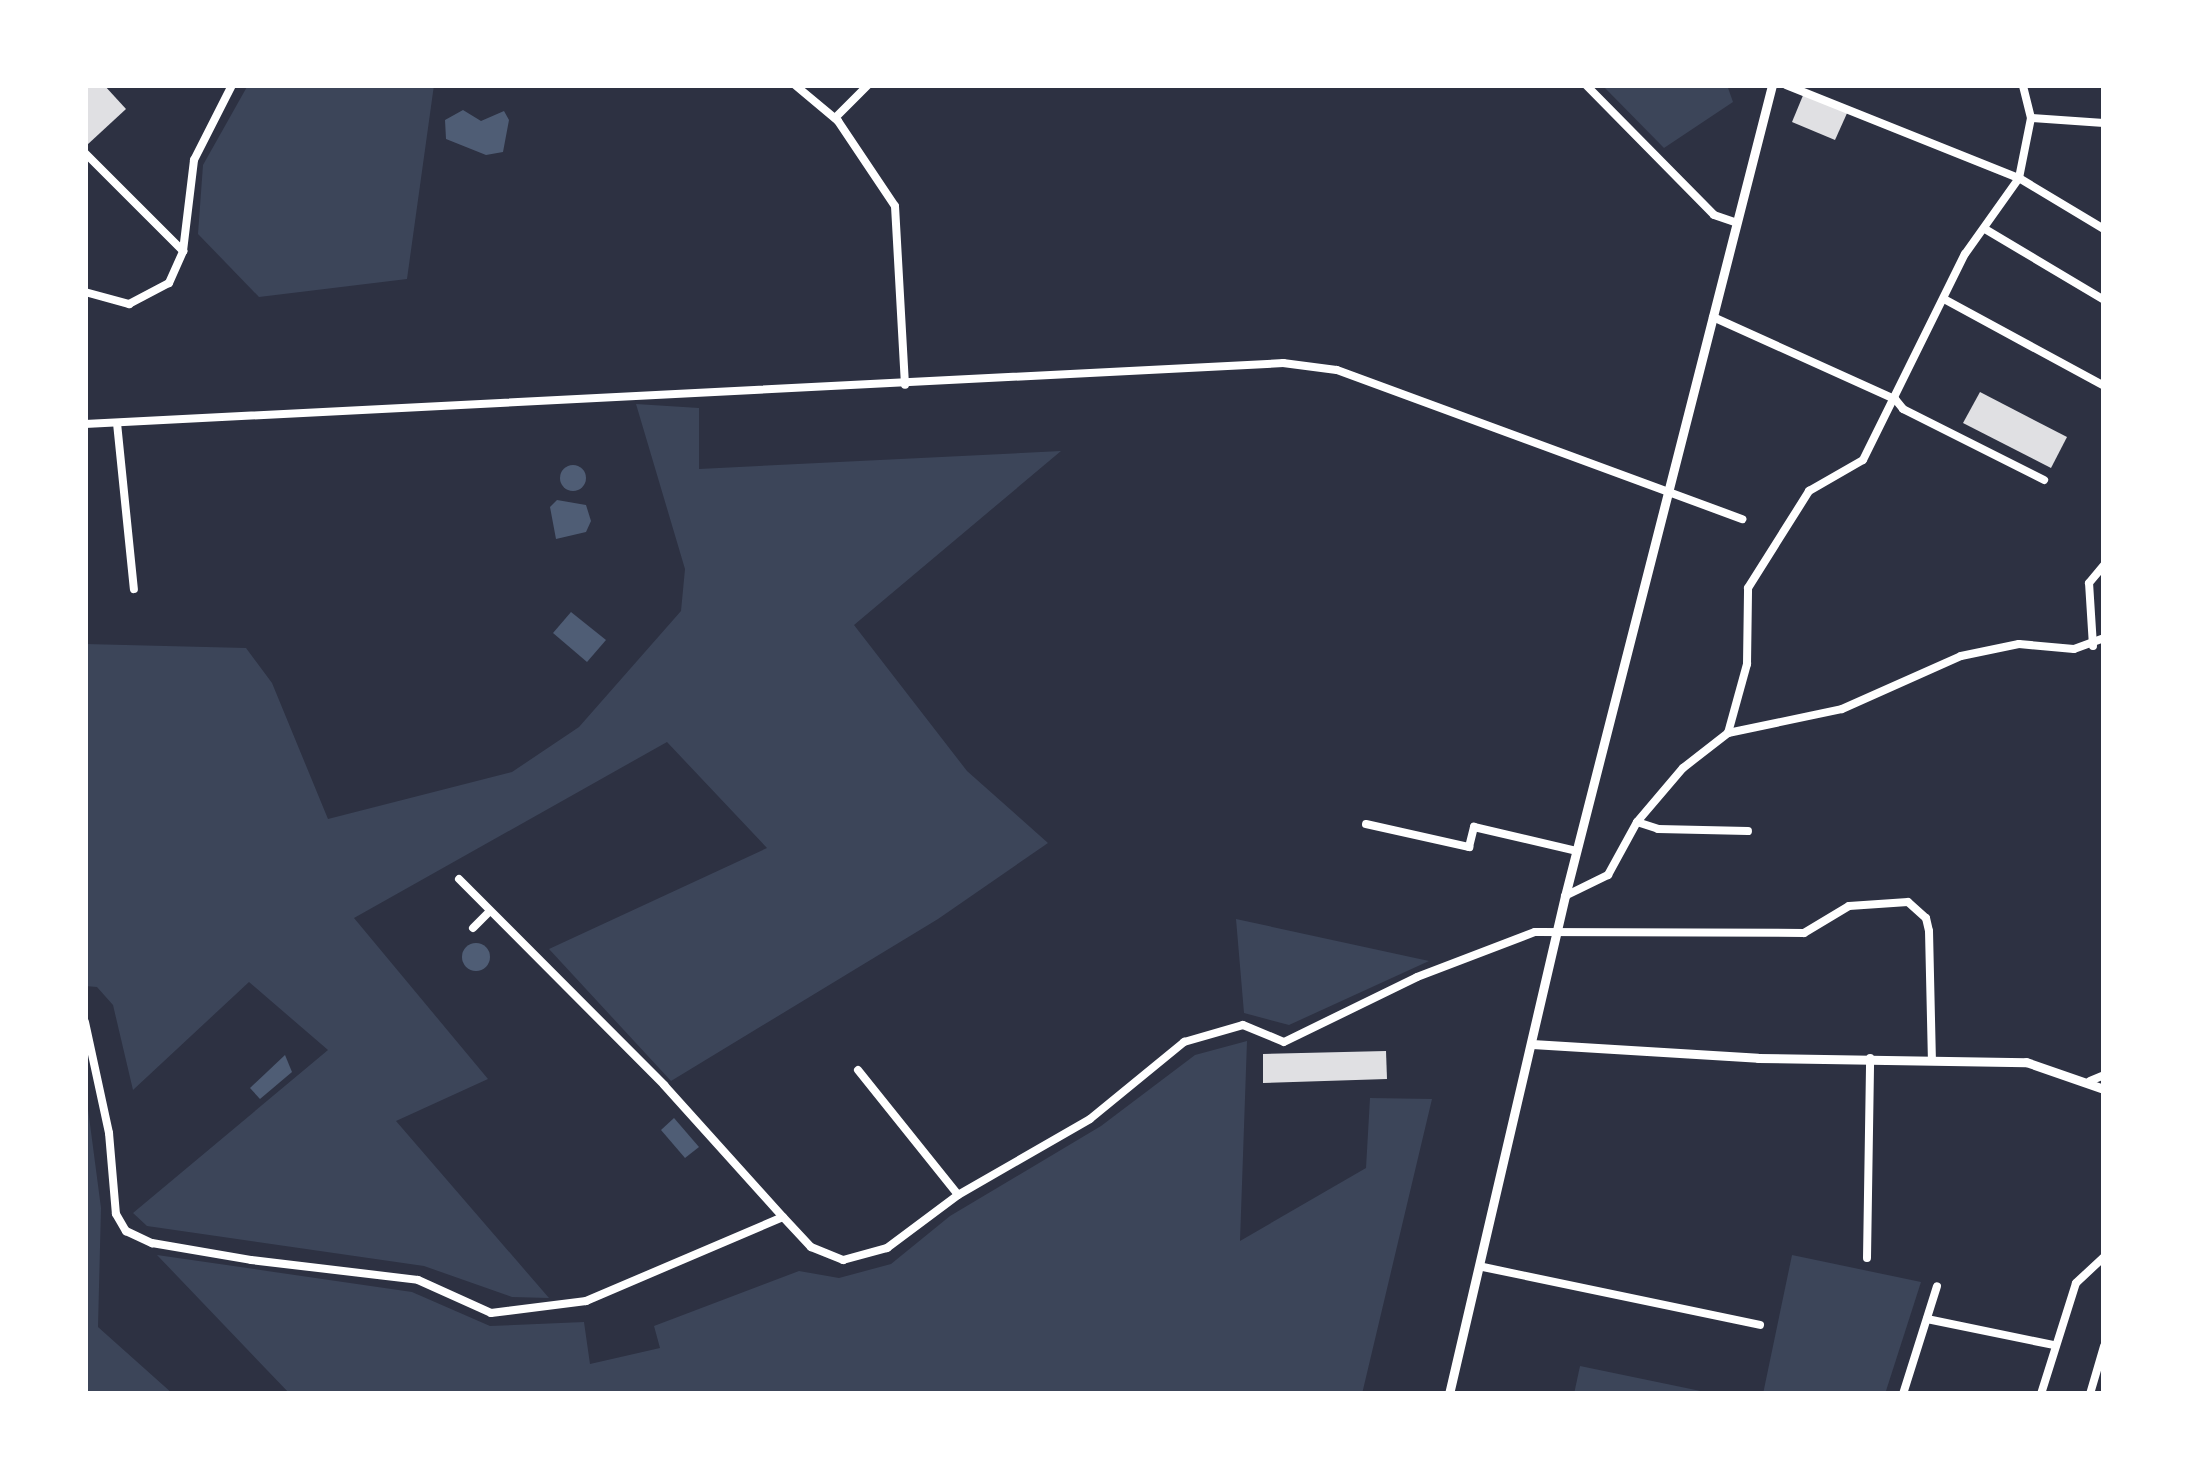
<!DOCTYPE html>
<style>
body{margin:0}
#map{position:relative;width:2189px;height:1479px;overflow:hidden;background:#2d3142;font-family:"Source Serif 4",serif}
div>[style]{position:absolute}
.green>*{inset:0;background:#3c4559}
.water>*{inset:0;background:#4f5d75}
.round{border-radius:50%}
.building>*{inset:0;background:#e0e0e3}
.minor>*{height:8px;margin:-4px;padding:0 4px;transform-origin:4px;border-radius:4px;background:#fff}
.tertiary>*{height:9px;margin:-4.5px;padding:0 4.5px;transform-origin:4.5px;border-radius:4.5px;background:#fff}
span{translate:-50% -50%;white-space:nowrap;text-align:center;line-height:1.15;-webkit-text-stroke:8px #fff;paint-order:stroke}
.frame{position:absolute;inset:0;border:88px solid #fff;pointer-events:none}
</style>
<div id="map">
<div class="green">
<div style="clip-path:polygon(248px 85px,434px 85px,407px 279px,259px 297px,198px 234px,203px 165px)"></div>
<div style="clip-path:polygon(1602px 85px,1727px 85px,1733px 102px,1664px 148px)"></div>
<div style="clip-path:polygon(636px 404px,699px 408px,699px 469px,1061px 451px,854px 625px,967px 771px,1048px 843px,938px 919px,671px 1081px,549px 949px,767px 848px,667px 742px,354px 918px,488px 1079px,396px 1121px,549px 1298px,512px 1297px,424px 1266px,147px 1226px,133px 1213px,328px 1050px,249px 982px,133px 1090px,113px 1005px,97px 987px,85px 986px,85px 644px,246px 648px,272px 683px,328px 819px,512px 772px,579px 727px,681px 611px,685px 569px)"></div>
<div style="clip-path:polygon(1236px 919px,1429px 961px,1289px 1025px,1244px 1013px)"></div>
<div style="clip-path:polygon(1247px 1041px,1240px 1241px,1366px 1168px,1370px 1098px,1432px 1099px,1362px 1394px,290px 1394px,157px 1255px,412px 1292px,490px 1326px,584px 1322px,590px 1364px,660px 1348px,654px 1326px,799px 1271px,839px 1278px,891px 1264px,950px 1216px,1101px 1126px,1195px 1055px)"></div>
<div style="clip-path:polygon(85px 1086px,101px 1208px,98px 1327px,173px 1394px,85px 1394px)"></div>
<div style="clip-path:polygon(1792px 1255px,1921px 1282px,1885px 1394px,1763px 1394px)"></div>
<div style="clip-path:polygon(1580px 1366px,1715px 1394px,1574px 1394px)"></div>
</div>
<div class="water">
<div style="clip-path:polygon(463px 110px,481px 121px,504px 111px,509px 120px,503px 152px,486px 155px,446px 139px,445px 120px)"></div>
<div class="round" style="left:560px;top:465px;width:26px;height:26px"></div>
<div style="clip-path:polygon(557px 500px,586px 505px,591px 521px,586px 532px,556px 539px,550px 507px)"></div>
<div style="clip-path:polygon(571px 612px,606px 640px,587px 662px,553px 633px)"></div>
<div class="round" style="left:462px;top:943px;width:28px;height:28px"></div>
<div style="clip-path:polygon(285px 1055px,292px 1072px,260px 1099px,250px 1088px)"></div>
<div style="clip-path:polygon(674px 1118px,699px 1147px,685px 1158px,661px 1130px)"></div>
</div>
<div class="building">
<div style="clip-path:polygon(104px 85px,126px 109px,87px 145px,85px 88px)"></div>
<div style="clip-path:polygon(1804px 93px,1848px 111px,1835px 140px,1792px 122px)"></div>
<div style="clip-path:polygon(1980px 392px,2067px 437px,2051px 468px,1963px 423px)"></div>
<div style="clip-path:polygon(1386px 1051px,1387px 1079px,1263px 1083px,1263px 1054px)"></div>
</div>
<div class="minor">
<div style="left:795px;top:85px;width:56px;rotate:39.9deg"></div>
<div style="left:838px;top:121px;width:102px;rotate:56.2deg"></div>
<div style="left:895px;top:206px;width:179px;rotate:86.8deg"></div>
<div style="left:1586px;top:85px;width:182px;rotate:45.4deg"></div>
<div style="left:1714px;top:215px;width:24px;rotate:19deg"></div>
<div style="left:1786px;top:85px;width:251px;rotate:21.8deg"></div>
<div style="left:2019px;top:178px;width:99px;rotate:31deg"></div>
<div style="left:835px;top:118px;width:47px;rotate:-45deg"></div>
<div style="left:2031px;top:118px;width:73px;rotate:3.9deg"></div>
<div style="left:85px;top:153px;width:139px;rotate:45deg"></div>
<div style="left:1985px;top:229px;width:139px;rotate:30.8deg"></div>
<div style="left:85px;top:292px;width:46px;rotate:15.3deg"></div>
<div style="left:129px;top:304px;width:45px;rotate:-27.7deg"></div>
<div style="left:169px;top:283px;width:35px;rotate:-66deg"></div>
<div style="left:183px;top:251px;width:92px;rotate:-83.1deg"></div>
<div style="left:194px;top:160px;width:84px;rotate:-63.1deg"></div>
<div style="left:1944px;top:299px;width:182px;rotate:28.5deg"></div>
<div style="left:1713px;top:317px;width:200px;rotate:24.3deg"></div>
<div style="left:1895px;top:399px;width:13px;rotate:51deg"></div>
<div style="left:1903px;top:409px;width:158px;rotate:26.7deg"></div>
<div style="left:117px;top:423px;width:167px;rotate:84.2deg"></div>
<div style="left:85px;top:424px;width:1200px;rotate:-2.91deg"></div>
<div style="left:1283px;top:363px;width:54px;rotate:7.4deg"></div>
<div style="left:1337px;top:370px;width:432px;rotate:20.2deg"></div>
<div style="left:2093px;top:646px;width:63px;rotate:-93.6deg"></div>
<div style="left:2089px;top:583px;width:23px;rotate:-50deg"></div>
<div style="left:1728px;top:733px;width:72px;rotate:-74.6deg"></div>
<div style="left:1747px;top:664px;width:76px;rotate:-89.2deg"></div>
<div style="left:1748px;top:588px;width:115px;rotate:-57.8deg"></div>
<div style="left:1809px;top:491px;width:62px;rotate:-29.9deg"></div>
<div style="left:1863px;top:460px;width:230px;rotate:-63.7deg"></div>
<div style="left:1965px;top:254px;width:93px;rotate:-54.6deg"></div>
<div style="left:2019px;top:178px;width:61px;rotate:-78.7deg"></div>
<div style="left:2031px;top:118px;width:34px;rotate:-104deg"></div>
<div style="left:1637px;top:822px;width:22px;rotate:18deg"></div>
<div style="left:1658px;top:829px;width:90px;rotate:1.3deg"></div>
<div style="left:1366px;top:824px;width:106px;rotate:12.6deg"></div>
<div style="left:1469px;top:847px;width:21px;rotate:-76deg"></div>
<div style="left:1474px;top:827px;width:105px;rotate:13.2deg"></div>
<div style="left:459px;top:879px;width:291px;rotate:45.1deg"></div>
<div style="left:664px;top:1085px;width:178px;rotate:48deg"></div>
<div style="left:1565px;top:896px;width:48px;rotate:-26deg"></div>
<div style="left:1608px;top:875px;width:60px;rotate:-61.3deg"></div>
<div style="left:1637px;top:822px;width:71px;rotate:-49.6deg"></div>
<div style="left:1683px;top:768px;width:57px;rotate:-37.9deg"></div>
<div style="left:1728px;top:733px;width:116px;rotate:-11.9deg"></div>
<div style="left:1842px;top:709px;width:130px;rotate:-24deg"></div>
<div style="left:1961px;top:656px;width:59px;rotate:-11.7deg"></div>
<div style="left:2019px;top:644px;width:55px;rotate:5.2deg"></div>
<div style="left:2074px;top:649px;width:32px;rotate:-20deg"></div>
<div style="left:473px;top:928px;width:24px;rotate:-45deg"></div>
<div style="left:85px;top:1022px;width:114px;rotate:77.8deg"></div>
<div style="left:109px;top:1133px;width:81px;rotate:85.1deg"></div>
<div style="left:116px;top:1214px;width:20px;rotate:60deg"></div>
<div style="left:126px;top:1231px;width:29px;rotate:25deg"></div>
<div style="left:152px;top:1243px;width:100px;rotate:9.7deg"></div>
<div style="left:251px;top:1260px;width:168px;rotate:6.8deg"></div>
<div style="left:418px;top:1280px;width:80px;rotate:24.3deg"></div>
<div style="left:491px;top:1313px;width:96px;rotate:-7.2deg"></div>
<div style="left:586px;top:1301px;width:214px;rotate:-23.1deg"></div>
<div style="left:783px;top:1217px;width:41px;rotate:47deg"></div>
<div style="left:811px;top:1247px;width:35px;rotate:22deg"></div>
<div style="left:843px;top:1260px;width:46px;rotate:-15.3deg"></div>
<div style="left:887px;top:1248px;width:89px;rotate:-36.7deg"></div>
<div style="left:958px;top:1195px;width:152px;rotate:-29.9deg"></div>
<div style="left:1090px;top:1119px;width:122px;rotate:-39.3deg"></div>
<div style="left:1184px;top:1042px;width:61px;rotate:-16.1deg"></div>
<div style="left:1243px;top:1025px;width:44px;rotate:22.5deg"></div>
<div style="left:1284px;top:1042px;width:148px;rotate:-26deg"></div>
<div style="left:1417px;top:977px;width:126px;rotate:-20.9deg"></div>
<div style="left:1535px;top:932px;width:269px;rotate:0.2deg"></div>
<div style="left:1804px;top:933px;width:52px;rotate:-31deg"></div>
<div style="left:1849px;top:906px;width:59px;rotate:-3.9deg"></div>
<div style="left:1908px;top:902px;width:24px;rotate:42deg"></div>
<div style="left:1926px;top:918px;width:13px;rotate:77deg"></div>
<div style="left:1929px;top:931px;width:128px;rotate:88.7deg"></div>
<div style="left:858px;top:1070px;width:160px;rotate:51.3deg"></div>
<div style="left:2090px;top:1081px;width:15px;rotate:-23deg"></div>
<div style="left:1867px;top:1258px;width:200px;rotate:-89.1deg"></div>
<div style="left:1483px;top:1267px;width:283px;rotate:11.8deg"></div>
<div style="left:1927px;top:1319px;width:130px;rotate:11.6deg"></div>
<div style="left:1903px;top:1394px;width:113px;rotate:-72.5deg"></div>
<div style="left:2041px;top:1394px;width:116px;rotate:-72.5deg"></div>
<div style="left:2076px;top:1283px;width:38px;rotate:-43deg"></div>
<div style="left:2090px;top:1394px;width:50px;rotate:-73.7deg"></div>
</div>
<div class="tertiary">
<div style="left:1532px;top:1044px;width:226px;rotate:3.5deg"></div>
<div style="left:1758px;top:1058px;width:268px;rotate:0.9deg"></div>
<div style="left:2026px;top:1062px;width:83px;rotate:19.1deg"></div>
<div style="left:1449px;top:1394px;width:511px;rotate:-76.89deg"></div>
<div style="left:1565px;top:896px;width:837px;rotate:-75.68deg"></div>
</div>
<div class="frame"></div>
</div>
